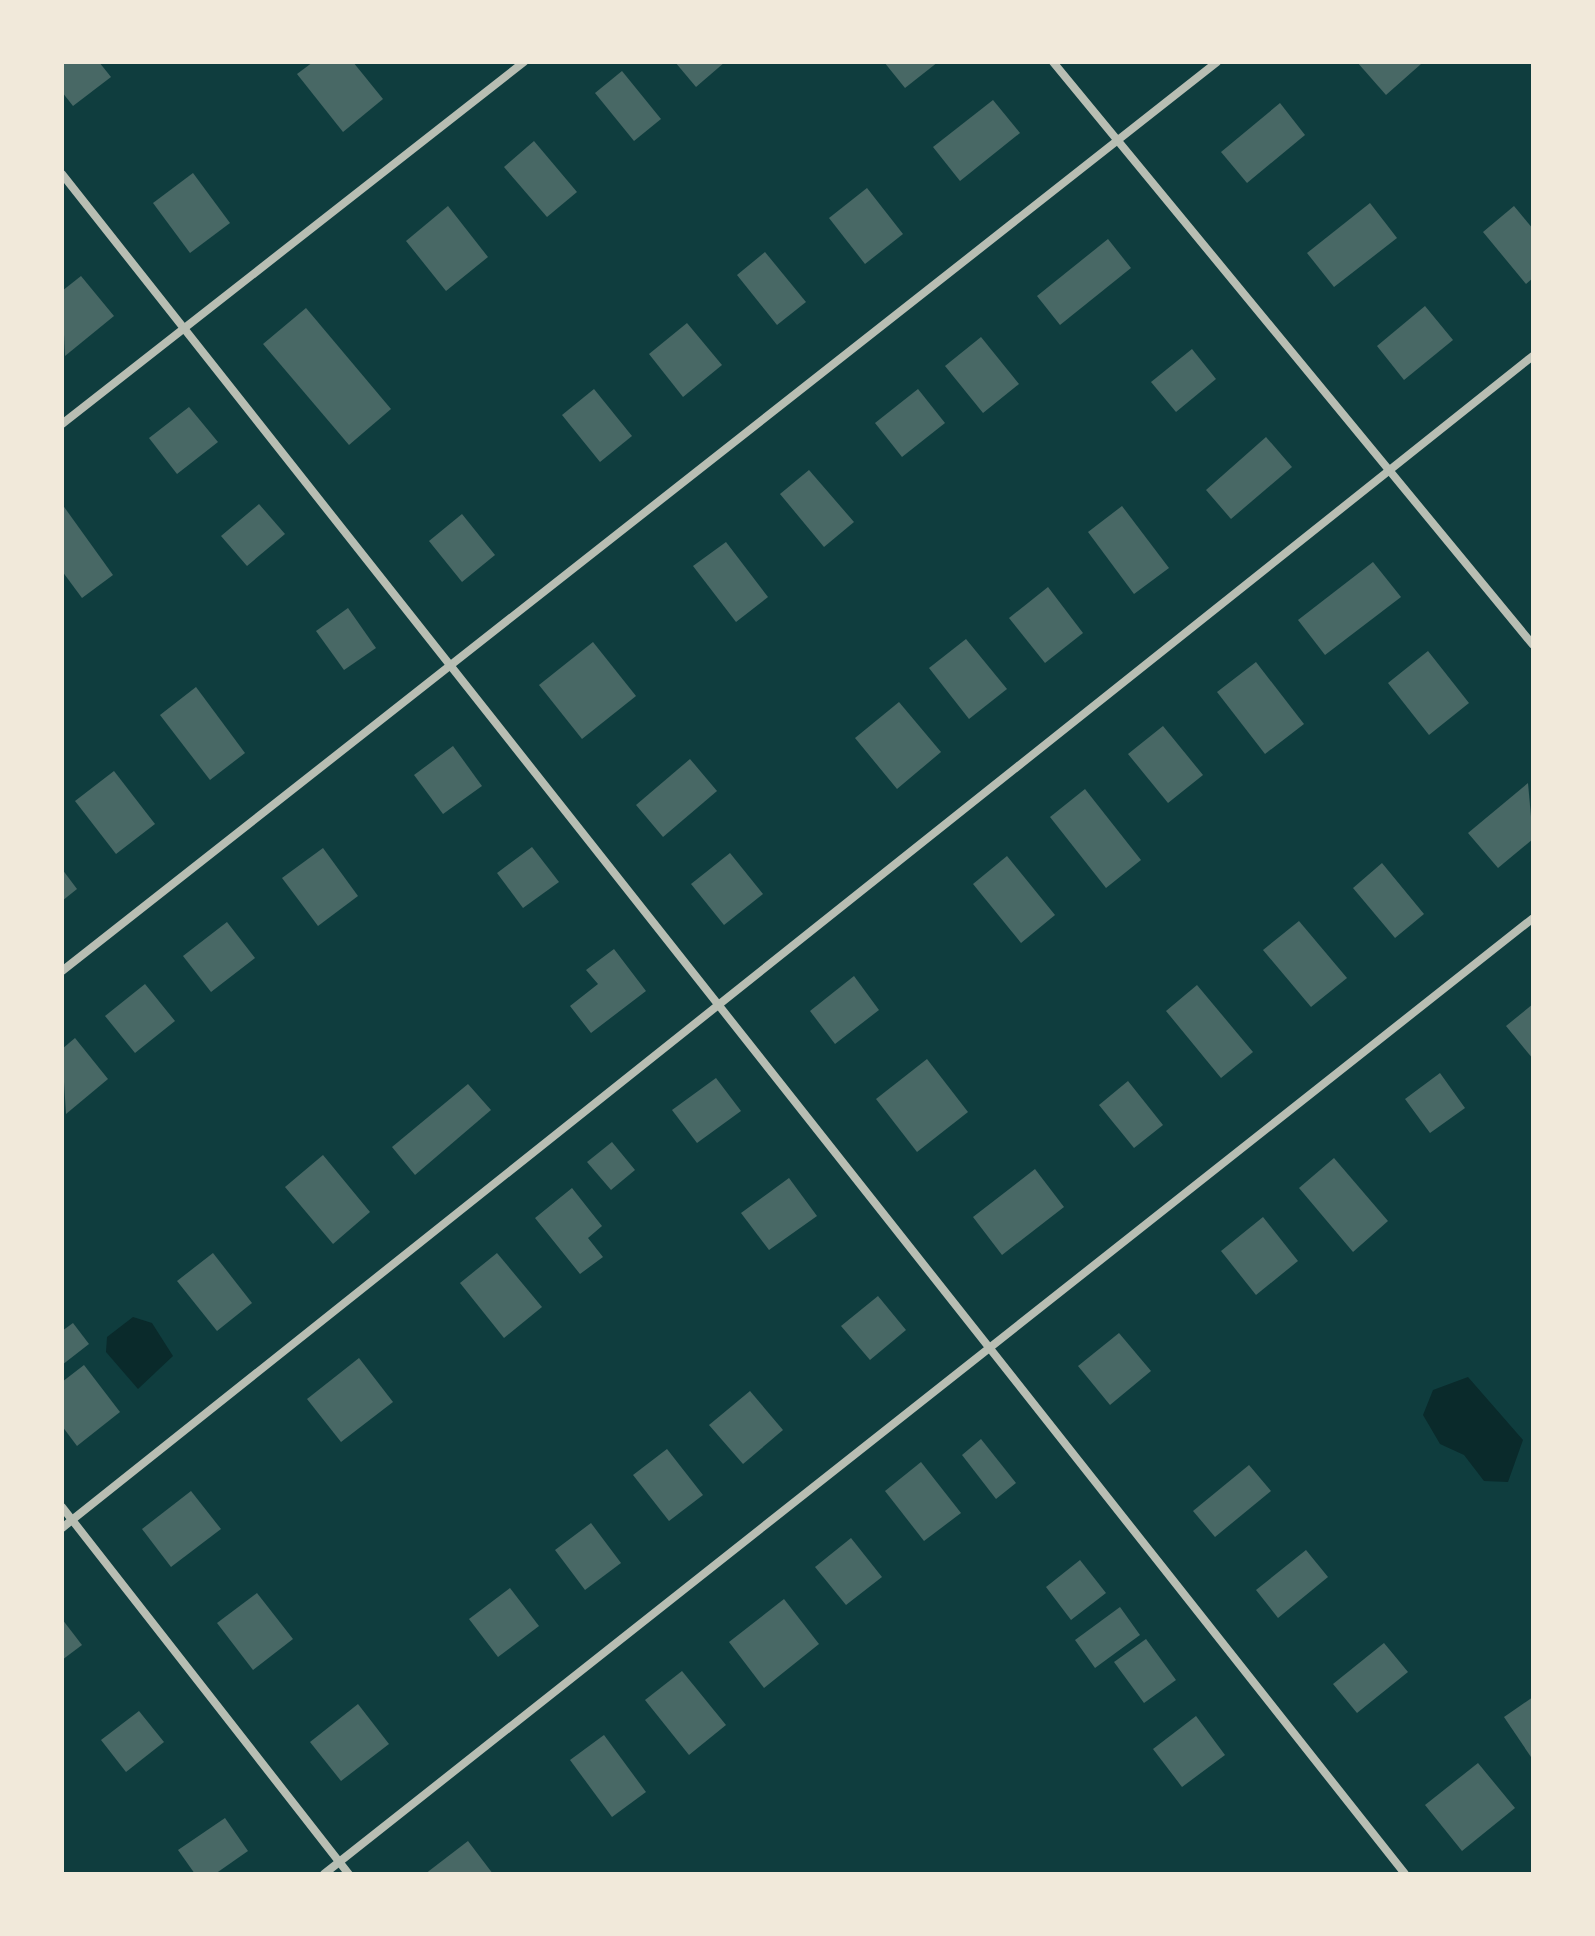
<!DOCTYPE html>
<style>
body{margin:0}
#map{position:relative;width:1595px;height:1936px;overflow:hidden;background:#0f3d3e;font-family:"Source Sans 3",sans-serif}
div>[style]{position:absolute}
.water>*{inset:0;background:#0a2a2b}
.building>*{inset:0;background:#486865}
.minor>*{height:8px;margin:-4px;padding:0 4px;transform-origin:4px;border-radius:4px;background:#b8beb3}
span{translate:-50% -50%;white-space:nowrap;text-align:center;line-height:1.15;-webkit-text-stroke:6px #f1e9da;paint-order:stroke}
.frame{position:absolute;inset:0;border:64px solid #f1e9da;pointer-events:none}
</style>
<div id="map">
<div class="water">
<div style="clip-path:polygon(133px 1317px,152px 1323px,173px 1356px,138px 1389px,106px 1352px,107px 1337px)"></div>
<div style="clip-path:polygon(1468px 1377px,1523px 1440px,1508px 1482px,1484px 1481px,1464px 1455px,1440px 1444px,1423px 1415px,1433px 1390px)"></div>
</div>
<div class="building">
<div style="clip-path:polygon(62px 62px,99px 62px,111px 77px,73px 106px,62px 92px)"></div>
<div style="clip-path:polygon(313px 62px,353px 62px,383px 99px,343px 132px,297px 74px)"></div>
<div style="clip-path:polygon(675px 62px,725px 62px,696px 87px)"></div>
<div style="clip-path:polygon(884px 62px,938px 62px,905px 88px)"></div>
<div style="clip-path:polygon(1357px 62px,1419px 62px,1421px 64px,1386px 95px)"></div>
<div style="clip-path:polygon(622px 71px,661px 119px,634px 141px,595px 93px)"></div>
<div style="clip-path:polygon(993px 100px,1020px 133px,960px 181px,933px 147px)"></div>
<div style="clip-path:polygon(1280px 103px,1305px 135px,1247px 183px,1221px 152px)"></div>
<div style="clip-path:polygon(534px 141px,577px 192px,547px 217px,504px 167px)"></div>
<div style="clip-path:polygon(193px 173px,230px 223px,190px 253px,153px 203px)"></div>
<div style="clip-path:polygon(867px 188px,903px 234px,865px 264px,829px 218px)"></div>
<div style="clip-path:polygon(1370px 203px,1397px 238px,1334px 287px,1307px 253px)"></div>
<div style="clip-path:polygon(448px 206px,488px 257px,446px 291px,406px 241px)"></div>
<div style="clip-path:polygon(1514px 206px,1533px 229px,1533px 278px,1526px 284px,1483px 232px)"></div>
<div style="clip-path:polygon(1108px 239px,1131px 268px,1060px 325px,1037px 296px)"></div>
<div style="clip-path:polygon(765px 252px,806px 302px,777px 325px,737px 275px)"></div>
<div style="clip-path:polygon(81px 276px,114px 316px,65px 356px,62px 291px)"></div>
<div style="clip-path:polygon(1425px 306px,1453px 340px,1404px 380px,1377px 346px)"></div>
<div style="clip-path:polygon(306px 308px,391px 409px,349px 445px,263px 344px)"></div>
<div style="clip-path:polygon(687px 323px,722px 365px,683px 397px,649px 354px)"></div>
<div style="clip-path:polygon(981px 337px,1019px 384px,983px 413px,945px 366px)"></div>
<div style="clip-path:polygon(1192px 349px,1216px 379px,1176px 412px,1151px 382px)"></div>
<div style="clip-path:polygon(594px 389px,632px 436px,600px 462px,562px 415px)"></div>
<div style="clip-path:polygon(918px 389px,945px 423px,902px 457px,875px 423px)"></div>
<div style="clip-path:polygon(189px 407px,218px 442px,177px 474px,149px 438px)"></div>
<div style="clip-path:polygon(1266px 437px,1292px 467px,1231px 519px,1206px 490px)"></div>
<div style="clip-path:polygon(809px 470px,854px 522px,824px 547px,780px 494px)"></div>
<div style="clip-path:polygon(62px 504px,113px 575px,82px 598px,62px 571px)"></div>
<div style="clip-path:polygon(259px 504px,285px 534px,247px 566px,221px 536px)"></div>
<div style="clip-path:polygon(1122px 506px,1169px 568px,1134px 594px,1088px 532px)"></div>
<div style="clip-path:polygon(462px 514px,495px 555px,462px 582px,429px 541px)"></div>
<div style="clip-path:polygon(726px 542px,768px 597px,736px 622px,693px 566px)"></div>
<div style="clip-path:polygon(1373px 562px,1401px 597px,1325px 655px,1298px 620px)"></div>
<div style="clip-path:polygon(1048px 587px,1083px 633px,1045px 663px,1009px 618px)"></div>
<div style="clip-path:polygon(348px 608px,376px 648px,344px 670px,316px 631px)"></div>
<div style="clip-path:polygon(966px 639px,1007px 689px,969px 719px,929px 668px)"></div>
<div style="clip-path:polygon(593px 642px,636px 696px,582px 739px,539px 685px)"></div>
<div style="clip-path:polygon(1428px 651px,1469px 703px,1429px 735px,1388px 683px)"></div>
<div style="clip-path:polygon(1256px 662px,1304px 724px,1265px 754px,1217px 692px)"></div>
<div style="clip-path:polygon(196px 687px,245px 753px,210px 780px,160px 715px)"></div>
<div style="clip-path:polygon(899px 702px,941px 752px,897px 789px,855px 738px)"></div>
<div style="clip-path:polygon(1163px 726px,1203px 775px,1168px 803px,1128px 754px)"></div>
<div style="clip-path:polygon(453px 746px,482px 786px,443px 814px,414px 775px)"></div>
<div style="clip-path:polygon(690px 759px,717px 791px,663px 837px,636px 805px)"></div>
<div style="clip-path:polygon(114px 771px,155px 824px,116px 854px,75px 801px)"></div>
<div style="clip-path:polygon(1528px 783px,1533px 839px,1498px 868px,1468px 833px)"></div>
<div style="clip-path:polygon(1085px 789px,1141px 860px,1106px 888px,1050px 817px)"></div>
<div style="clip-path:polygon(532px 847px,559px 882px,523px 908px,497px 873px)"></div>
<div style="clip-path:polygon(323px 848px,358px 896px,318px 926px,282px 878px)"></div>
<div style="clip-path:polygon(730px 853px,763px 894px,724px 925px,691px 884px)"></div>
<div style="clip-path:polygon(1007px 856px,1055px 915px,1021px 943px,973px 884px)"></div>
<div style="clip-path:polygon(1382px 863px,1424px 914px,1395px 938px,1353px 888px)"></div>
<div style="clip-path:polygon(62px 869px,77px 889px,62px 901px)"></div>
<div style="clip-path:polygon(1299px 921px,1347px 978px,1311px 1007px,1263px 950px)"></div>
<div style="clip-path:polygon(227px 922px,255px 958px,211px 992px,183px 956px)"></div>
<div style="clip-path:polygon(614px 949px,646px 991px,591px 1033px,570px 1006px,598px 984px,586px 970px)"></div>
<div style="clip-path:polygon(854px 976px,879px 1010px,835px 1044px,810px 1011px)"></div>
<div style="clip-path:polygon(145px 984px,175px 1021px,135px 1053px,105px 1016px)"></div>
<div style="clip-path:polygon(1197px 985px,1253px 1052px,1221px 1078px,1166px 1011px)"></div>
<div style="clip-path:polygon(1533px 1004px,1533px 1059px,1506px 1026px)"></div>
<div style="clip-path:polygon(75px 1038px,108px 1079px,66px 1114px,62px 1049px)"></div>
<div style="clip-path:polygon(927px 1059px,968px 1112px,917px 1152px,876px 1099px)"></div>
<div style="clip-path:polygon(1440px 1073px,1465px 1108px,1430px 1133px,1405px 1099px)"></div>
<div style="clip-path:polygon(716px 1078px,741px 1111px,697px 1143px,672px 1110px)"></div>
<div style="clip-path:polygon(1128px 1081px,1163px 1125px,1134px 1148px,1099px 1105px)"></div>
<div style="clip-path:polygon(468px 1084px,491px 1110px,415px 1175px,392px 1147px)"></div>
<div style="clip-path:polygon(612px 1142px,635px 1170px,611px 1190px,587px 1162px)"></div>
<div style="clip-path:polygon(323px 1155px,370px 1212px,333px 1244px,285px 1187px)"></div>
<div style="clip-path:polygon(1334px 1158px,1388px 1221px,1353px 1252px,1299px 1188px)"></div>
<div style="clip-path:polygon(1035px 1169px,1064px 1207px,1002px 1255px,973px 1217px)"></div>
<div style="clip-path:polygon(789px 1178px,817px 1216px,769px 1250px,741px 1213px)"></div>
<div style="clip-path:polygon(572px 1188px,602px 1226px,588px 1238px,603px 1257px,580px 1274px,535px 1218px)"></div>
<div style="clip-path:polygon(1263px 1217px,1298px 1261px,1256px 1295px,1221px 1251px)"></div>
<div style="clip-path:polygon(213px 1253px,252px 1303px,217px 1331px,177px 1281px)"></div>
<div style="clip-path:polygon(497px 1253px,542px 1307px,504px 1338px,460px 1283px)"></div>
<div style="clip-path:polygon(878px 1296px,906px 1330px,870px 1360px,841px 1326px)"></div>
<div style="clip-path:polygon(73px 1323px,89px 1344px,62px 1365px,62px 1331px)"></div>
<div style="clip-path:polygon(1119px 1333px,1151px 1371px,1110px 1405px,1078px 1366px)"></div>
<div style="clip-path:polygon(359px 1358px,393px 1402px,341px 1442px,307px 1399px)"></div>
<div style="clip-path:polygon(84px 1365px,120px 1412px,77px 1446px,62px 1426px,62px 1382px)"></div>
<div style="clip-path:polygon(750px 1391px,783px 1430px,743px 1464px,709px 1425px)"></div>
<div style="clip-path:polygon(981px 1439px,1016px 1483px,996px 1499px,962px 1455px)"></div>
<div style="clip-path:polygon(667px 1449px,703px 1495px,669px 1521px,633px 1475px)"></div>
<div style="clip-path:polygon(921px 1462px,961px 1513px,924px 1541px,885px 1491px)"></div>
<div style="clip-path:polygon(1249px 1465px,1271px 1491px,1215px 1537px,1193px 1511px)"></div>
<div style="clip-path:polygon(191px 1491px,221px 1529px,171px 1567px,142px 1529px)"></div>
<div style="clip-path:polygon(591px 1523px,621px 1563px,585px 1590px,555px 1550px)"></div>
<div style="clip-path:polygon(851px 1538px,882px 1577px,846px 1605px,815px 1567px)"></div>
<div style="clip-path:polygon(1306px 1550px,1328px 1577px,1278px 1618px,1256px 1590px)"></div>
<div style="clip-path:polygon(1080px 1560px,1106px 1593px,1071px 1620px,1046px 1587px)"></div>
<div style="clip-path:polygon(510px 1588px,539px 1626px,498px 1657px,469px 1619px)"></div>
<div style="clip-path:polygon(257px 1593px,293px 1639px,253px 1670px,217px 1623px)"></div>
<div style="clip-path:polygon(784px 1599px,819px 1644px,764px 1688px,729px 1642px)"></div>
<div style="clip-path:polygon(1120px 1607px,1140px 1635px,1095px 1668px,1075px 1640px)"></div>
<div style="clip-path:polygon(62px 1619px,82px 1645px,62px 1660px)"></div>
<div style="clip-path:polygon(1146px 1639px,1176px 1680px,1144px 1703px,1114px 1662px)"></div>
<div style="clip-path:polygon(1384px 1643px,1408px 1672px,1357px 1713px,1333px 1684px)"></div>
<div style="clip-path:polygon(682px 1671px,726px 1725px,689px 1755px,645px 1700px)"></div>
<div style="clip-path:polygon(1533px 1697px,1533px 1760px,1504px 1717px)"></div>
<div style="clip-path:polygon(358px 1704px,389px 1744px,341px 1781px,310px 1742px)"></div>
<div style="clip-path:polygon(139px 1711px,164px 1742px,126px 1772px,101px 1740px)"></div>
<div style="clip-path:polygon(1196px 1716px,1225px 1755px,1182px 1787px,1153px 1749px)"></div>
<div style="clip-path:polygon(604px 1735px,646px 1792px,612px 1817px,570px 1760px)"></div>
<div style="clip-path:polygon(1478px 1763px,1515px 1808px,1462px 1851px,1425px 1805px)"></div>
<div style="clip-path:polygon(225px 1818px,248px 1851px,215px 1874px,195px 1874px,178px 1850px)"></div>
<div style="clip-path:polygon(468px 1841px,493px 1874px,425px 1874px)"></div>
</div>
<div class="minor">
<div style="left:1053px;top:62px;width:755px;rotate:50.53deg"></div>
<div style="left:62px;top:174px;width:2166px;rotate:51.69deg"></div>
<div style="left:62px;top:424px;width:587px;rotate:-38.08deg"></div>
<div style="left:62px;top:971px;width:1470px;rotate:-38.2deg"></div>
<div style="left:62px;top:1507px;width:466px;rotate:52deg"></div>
<div style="left:62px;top:1528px;width:1881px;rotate:-38.55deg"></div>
<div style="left:324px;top:1874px;width:1541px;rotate:-38.33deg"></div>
</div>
<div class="frame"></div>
</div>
